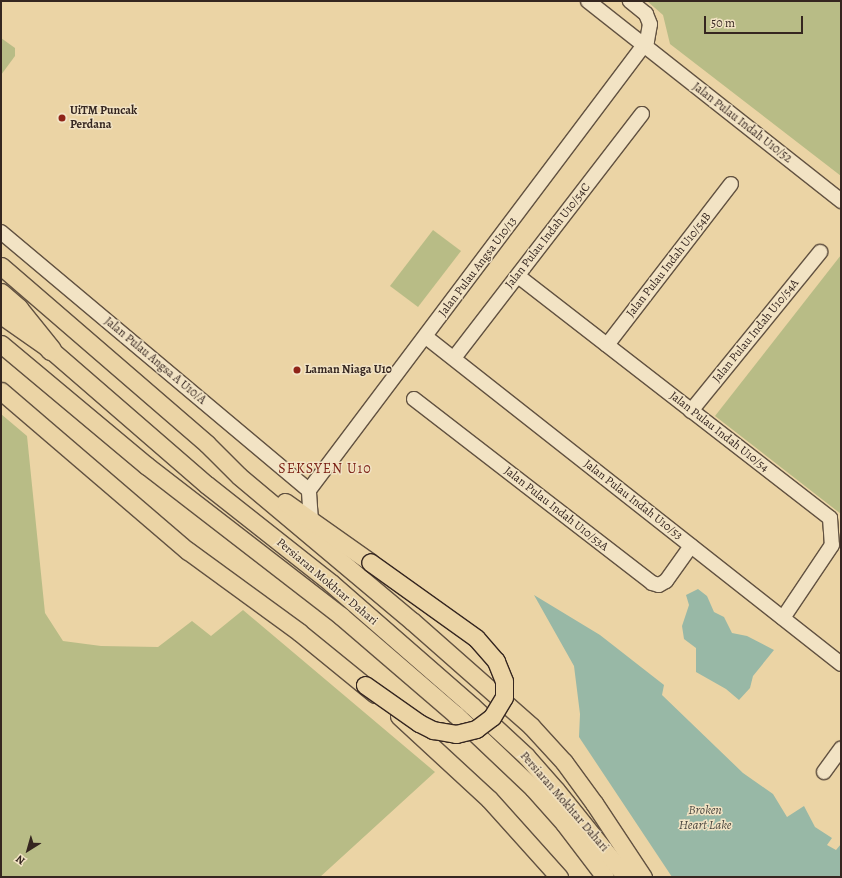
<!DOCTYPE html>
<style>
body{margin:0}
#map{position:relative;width:842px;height:878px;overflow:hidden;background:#ebd4a5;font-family:Alegreya,serif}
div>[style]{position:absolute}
.green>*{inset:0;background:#b8bc86}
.water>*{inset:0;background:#98b8a6}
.roads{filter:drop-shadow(1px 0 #625241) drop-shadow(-1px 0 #625241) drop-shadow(0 1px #625241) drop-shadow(0 -1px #625241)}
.minor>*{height:14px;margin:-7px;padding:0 7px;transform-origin:7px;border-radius:7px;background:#f2e3c4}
.major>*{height:17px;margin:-8.5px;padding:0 8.5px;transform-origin:8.5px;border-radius:8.5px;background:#ebd4a5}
.highway>*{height:20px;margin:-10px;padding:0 10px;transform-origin:10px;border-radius:10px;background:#ebd4a5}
.bridges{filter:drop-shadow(1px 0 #352620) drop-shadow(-1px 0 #352620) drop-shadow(0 1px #352620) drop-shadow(0 -1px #352620)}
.major-bridge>*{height:17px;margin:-8.5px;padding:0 8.5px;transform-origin:8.5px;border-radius:8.5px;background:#ebd4a5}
.dots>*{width:11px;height:11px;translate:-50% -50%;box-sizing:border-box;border:2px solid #f2e3c4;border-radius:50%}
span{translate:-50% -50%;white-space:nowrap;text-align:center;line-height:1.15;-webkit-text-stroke:3px #f2e3c4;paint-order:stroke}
.poi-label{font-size:12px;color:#352620;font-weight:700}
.left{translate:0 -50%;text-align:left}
.street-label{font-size:12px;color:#352620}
.water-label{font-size:13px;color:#4e4a42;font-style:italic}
.quarter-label{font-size:14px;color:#7a1f14;letter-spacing:1px}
.frame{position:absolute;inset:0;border:2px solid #352620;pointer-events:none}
.north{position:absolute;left:8px;top:830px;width:40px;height:40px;-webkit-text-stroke:3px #f2e3c4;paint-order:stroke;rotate:217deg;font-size:11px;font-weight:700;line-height:16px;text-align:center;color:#352620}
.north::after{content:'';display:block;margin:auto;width:14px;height:18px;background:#352620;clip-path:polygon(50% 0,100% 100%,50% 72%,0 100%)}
.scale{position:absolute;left:704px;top:16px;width:99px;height:18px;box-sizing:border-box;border:2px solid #352620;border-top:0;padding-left:5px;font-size:12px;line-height:14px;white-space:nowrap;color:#352620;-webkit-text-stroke:3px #f2e3c4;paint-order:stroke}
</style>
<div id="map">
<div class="green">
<div style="clip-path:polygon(647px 1px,841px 1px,841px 176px,670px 44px,663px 15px)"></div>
<div style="clip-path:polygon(1px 38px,15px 48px,15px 56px,1px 75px)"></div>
<div style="clip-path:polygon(433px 230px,461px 251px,418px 307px,390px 286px)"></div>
<div style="clip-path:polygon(841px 255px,841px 514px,715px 416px)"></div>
<div style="clip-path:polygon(1px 414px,27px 436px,45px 613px,63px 641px,101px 646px,158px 647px,192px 621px,211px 636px,243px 610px,435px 772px,320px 877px,1px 877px)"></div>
</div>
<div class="water">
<div style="clip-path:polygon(698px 589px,707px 596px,714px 612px,724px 617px,732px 633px,747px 636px,774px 650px,753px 676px,750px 688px,739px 700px,726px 689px,696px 672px,696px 648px,684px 639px,682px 626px,689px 605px,686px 595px)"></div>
<div style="clip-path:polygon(534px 595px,600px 635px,664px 685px,662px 695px,743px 773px,773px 794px,787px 817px,804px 806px,815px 827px,832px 838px,827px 845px,836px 850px,841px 844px,841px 877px,672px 877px,579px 737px,580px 714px,574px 666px)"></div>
</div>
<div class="roads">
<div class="minor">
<div style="left:588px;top:1px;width:323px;rotate:38.3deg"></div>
<div style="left:1px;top:232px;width:402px;rotate:40deg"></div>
<div style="left:518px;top:276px;width:395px;rotate:37.8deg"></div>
<div style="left:830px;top:518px;width:27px;rotate:86deg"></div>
<div style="left:832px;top:545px;width:88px;rotate:123.9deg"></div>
<div style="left:426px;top:337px;width:528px;rotate:38.24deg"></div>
<div style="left:607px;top:345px;width:203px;rotate:-52.4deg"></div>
<div style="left:454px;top:358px;width:308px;rotate:-52.4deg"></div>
<div style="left:414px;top:399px;width:301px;rotate:37.7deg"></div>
<div style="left:652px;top:583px;width:7px;rotate:16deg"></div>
<div style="left:659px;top:585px;width:8px;rotate:-30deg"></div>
<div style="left:666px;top:581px;width:43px;rotate:-54.5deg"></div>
<div style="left:691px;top:411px;width:205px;rotate:-50.9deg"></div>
<div style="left:311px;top:521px;width:31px;rotate:-94deg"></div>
<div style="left:309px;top:490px;width:562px;rotate:-53.03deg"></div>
<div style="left:647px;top:41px;width:17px;rotate:-80deg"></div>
<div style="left:650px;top:24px;width:11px;rotate:-112deg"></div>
<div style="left:646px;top:14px;width:21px;rotate:-141deg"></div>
<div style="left:824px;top:772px;width:29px;rotate:-54deg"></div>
</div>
<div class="major">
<div style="left:1px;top:266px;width:272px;rotate:40.8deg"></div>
<div style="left:207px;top:444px;width:45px;rotate:45deg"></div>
<div style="left:239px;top:476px;width:226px;rotate:40deg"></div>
<div style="left:412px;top:621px;width:159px;rotate:41.4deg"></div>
<div style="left:531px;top:726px;width:49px;rotate:47.5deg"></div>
<div style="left:564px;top:762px;width:51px;rotate:53.8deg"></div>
<div style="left:594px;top:803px;width:89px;rotate:56.5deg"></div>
<div style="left:1px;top:315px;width:61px;rotate:35deg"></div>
<div style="left:51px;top:350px;width:206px;rotate:40.9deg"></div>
<div style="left:207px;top:485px;width:158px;rotate:38.3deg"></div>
<div style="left:331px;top:583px;width:187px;rotate:41.1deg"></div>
<div style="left:472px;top:706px;width:74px;rotate:42.8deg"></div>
<div style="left:526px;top:756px;width:45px;rotate:48.6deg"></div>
<div style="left:556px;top:790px;width:112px;rotate:51.2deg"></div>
<div style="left:1px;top:344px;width:190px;rotate:39.9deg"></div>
<div style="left:147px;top:466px;width:245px;rotate:37.7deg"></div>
<div style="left:341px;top:616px;width:150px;rotate:40.7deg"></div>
<div style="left:455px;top:714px;width:108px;rotate:43.5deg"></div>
<div style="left:533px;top:788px;width:47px;rotate:48.5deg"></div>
<div style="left:564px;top:823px;width:68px;rotate:52.8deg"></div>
<div style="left:1px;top:391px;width:246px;rotate:40.6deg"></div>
<div style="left:188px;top:551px;width:137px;rotate:36.1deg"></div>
<div style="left:299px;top:632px;width:98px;rotate:39.2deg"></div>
<div style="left:285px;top:502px;width:104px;rotate:35.2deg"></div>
<div style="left:399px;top:716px;width:122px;rotate:42.7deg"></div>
<div style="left:489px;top:799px;width:105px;rotate:48.1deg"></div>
</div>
<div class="highway">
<div style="left:1px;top:294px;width:23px;rotate:41deg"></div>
<div style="left:18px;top:309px;width:53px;rotate:51.2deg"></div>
</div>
</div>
<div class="bridges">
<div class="major-bridge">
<div style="left:365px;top:685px;width:66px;rotate:35.1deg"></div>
<div style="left:419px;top:723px;width:16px;rotate:27deg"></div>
<div style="left:433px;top:730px;width:23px;rotate:10deg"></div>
<div style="left:456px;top:734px;width:21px;rotate:-14deg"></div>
<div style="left:476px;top:729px;width:20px;rotate:-37deg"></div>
<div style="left:492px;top:717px;width:23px;rotate:-59deg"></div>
<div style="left:504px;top:697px;width:16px;rotate:-90deg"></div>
<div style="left:504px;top:681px;width:22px;rotate:-112deg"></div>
<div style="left:496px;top:661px;width:30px;rotate:-131deg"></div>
<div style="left:476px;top:638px;width:130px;rotate:-144.4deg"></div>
</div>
</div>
<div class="dots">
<div style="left:62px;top:118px;background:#8f2418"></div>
<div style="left:297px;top:370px;background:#8f2418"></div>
</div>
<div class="poi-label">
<span class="left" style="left:70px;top:118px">UiTM Puncak<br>Perdana</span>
<span class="left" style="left:305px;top:370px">Laman Niaga U10</span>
</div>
<div class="street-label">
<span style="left:742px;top:123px;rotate:38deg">Jalan Pulau Indah U10/52</span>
<span style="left:548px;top:236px;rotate:-52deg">Jalan Pulau Indah U10/54C</span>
<span style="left:669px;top:265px;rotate:-52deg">Jalan Pulau Indah U10/54B</span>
<span style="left:478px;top:267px;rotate:-53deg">Jalan Pulau Angsa U10/13</span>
<span style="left:756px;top:331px;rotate:-51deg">Jalan Pulau Indah U10/54A</span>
<span style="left:155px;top:361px;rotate:40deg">Jalan Pulau Angsa A U10/A</span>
<span style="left:719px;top:432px;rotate:38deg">Jalan Pulau Indah U10/54</span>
<span style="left:633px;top:500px;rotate:38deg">Jalan Pulau Indah U10/53</span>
<span style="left:556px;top:509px;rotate:38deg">Jalan Pulau Indah U10/53A</span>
<span style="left:327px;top:582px;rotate:40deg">Persiaran Mokhtar Dahari</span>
<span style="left:564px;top:802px;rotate:49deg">Persiaran Mokhtar Dahari</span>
</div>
<div class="water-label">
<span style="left:705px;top:818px">Broken<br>Heart Lake</span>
</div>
<div class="quarter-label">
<span style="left:325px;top:469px">SEKSYEN U10</span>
</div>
<div class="frame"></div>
<div class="north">N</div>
<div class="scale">50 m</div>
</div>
